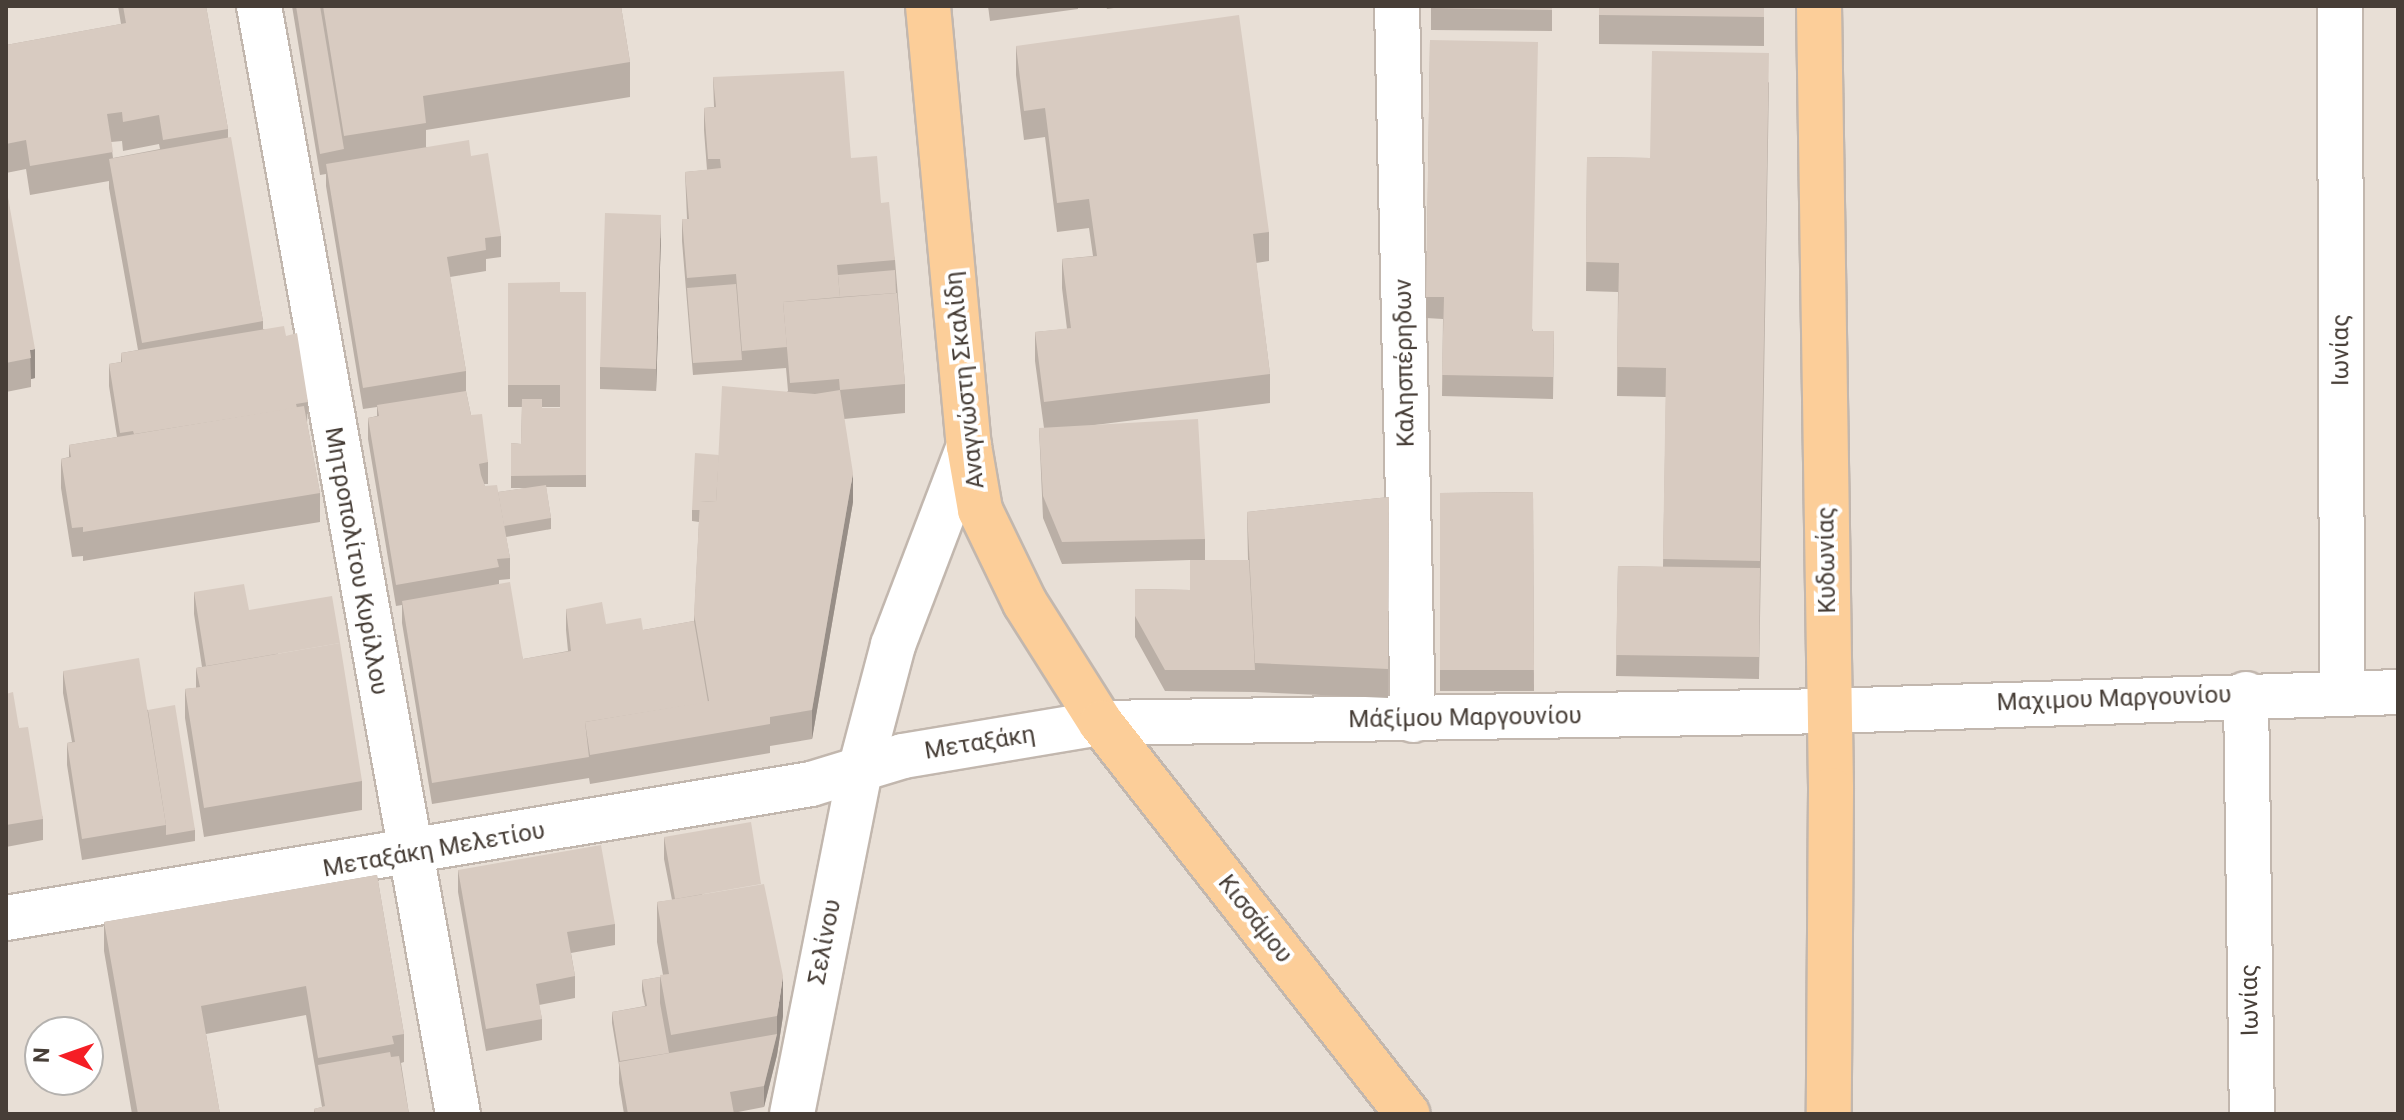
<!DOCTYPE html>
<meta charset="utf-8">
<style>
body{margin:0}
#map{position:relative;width:2404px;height:1120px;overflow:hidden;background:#f4eee8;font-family:Roboto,sans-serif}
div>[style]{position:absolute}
.residential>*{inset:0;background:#e8dfd6}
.roads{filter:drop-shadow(2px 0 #c2b7ae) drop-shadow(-2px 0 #c2b7ae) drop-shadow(0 2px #c2b7ae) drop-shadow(0 -2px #c2b7ae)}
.minor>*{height:44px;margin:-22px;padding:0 22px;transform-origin:22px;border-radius:22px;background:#fff}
.major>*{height:44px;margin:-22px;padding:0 22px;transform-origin:22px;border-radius:22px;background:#fcce99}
.wall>*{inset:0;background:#baafa6}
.shaded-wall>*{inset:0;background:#978e87}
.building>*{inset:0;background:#d8cbc1}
span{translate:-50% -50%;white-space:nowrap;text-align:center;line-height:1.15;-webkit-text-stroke:8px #fff;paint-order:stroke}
.street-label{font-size:24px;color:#473e37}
.frame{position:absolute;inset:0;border:8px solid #473e37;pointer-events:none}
.north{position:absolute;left:24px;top:1016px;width:80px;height:80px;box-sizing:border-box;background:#fff;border:2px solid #b5b2af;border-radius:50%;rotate:272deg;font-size:22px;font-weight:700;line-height:32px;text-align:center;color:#473e37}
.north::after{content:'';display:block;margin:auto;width:28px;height:36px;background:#f51e25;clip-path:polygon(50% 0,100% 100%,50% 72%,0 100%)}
</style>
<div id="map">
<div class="residential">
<div style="clip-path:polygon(evenodd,6px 6px,2398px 6px,2398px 1114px,6px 1114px,6px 6px,40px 1032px,88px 1032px,88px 1080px,40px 1080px,40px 1032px)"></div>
</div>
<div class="roads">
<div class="minor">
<div style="left:259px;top:6px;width:1126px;rotate:79.82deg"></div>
<div style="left:1397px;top:6px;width:714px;rotate:88.72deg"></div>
<div style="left:2340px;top:6px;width:687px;rotate:89.83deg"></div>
<div style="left:2246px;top:694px;width:420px;rotate:89.2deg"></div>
<div style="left:6px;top:918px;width:816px;rotate:-9.45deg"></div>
<div style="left:811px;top:784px;width:96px;rotate:-16.9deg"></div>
<div style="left:903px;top:756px;width:201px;rotate:-9.5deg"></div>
<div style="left:1101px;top:723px;width:728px;rotate:-0.94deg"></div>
<div style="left:1829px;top:711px;width:569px;rotate:-1.91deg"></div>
<div style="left:792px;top:1114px;width:351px;rotate:-78.8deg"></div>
<div style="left:860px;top:770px;width:129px;rotate:-75.2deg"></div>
<div style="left:893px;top:645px;width:213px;rotate:-69.1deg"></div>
</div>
<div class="major">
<div style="left:928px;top:6px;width:442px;rotate:84.7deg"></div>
<div style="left:969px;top:446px;width:65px;rotate:80.2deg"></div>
<div style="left:980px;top:510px;width:103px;rotate:64.2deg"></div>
<div style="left:1025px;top:603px;width:142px;rotate:57.7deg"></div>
<div style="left:1101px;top:723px;width:497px;rotate:51.9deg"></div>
<div style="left:1819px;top:6px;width:784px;rotate:89.12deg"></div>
<div style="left:1831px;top:790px;width:324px;rotate:90.4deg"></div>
</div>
</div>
<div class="wall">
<div style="clip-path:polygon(evenodd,118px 6px,206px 6px,228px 129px,228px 137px,263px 321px,263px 329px,286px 336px,308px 402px,307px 423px,320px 493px,320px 522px,83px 561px,83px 556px,72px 557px,61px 488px,61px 459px,69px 457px,69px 445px,117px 437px,109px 386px,109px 364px,121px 362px,121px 353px,138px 350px,109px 188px,109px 181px,30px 195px,26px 169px,6px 173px,6px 45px,121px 24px,118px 6px,122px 141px,123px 151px,159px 144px,160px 149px,113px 158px,111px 142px,122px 141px)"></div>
<div style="clip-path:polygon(evenodd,292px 6px,621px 6px,630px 62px,630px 97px,426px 130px,426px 147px,471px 156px,501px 236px,501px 257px,486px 259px,486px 271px,450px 277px,466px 371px,466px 391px,471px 415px,488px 462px,488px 484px,484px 484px,485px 486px,498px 492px,527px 488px,511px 488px,511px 443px,521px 444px,522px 407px,508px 407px,508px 283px,560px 292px,586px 292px,586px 487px,546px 487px,551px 518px,551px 529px,506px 537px,510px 558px,510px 579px,499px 580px,499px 584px,523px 659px,568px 651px,566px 630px,566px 609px,606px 624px,643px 630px,694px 621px,699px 522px,692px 521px,692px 510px,719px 455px,788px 391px,786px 368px,693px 375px,682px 241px,682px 219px,687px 219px,685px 172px,707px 170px,704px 130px,704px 108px,714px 107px,713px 77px,851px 158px,881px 203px,895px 260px,905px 384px,905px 413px,844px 419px,853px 502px,812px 739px,770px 746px,770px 753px,590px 784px,589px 778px,432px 804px,402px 623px,402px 605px,396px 606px,368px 439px,368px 418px,377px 416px,377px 407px,363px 409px,326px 186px,326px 174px,320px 175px,292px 6px,542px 407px,560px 407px,560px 408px,542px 408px,542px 407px)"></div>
<div style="clip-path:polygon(988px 6px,1078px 6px,1078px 9px,990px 21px)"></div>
<div style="clip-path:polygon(1106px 6px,1127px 6px,1107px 9px)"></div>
<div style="clip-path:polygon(1431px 6px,1552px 6px,1552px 31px,1431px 30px)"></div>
<div style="clip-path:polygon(1599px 6px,1764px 6px,1764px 46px,1599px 44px)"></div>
<div style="clip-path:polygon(1430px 40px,1533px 331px,1554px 331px,1553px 399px,1442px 396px,1443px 319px,1426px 318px)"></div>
<div style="clip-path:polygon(1016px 46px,1269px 232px,1269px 261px,1256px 263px,1270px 374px,1270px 403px,1095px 425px,1205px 539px,1205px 560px,1248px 560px,1247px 512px,1389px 497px,1388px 698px,1255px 692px,1165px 691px,1135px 637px,1135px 589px,1190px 590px,1190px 560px,1062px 564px,1043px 518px,1039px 428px,1044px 428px,1035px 361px,1035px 332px,1067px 329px,1062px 288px,1062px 259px,1093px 256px,1089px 228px,1057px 232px,1045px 137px,1024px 140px,1016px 75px)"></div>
<div style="clip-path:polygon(1769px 82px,1759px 679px,1616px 676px,1618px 566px,1663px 567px,1666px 397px,1617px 396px,1618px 292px,1586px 291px,1587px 157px,1650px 158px)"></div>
<div style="clip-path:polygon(6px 186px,35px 378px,31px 379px,31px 387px,6px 392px)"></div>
<div style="clip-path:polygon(661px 237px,656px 391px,600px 389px,600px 367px)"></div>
<div style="clip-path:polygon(1533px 492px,1534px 691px,1440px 691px,1440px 493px)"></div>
<div style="clip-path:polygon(194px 592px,249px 610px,362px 781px,362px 810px,204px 837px,185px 718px,185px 689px,196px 688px,196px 668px,202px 667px,194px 614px)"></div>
<div style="clip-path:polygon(63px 671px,148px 710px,195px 830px,195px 841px,82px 860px,67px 765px,67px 743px,72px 742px,63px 693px)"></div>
<div style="clip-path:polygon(6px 694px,19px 728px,43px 819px,43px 840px,6px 847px)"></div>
<div style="clip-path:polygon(664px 837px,783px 1016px,777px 1055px,764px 1107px,733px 1113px,734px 1114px,624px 1114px,619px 1083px,619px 1065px,612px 1023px,612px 1012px,645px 1006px,642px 991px,642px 980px,660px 977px,663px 975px,657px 942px,657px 902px,672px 900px,664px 859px)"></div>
<div style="clip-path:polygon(458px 870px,615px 924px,615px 945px,571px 953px,575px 976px,575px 998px,539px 1005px,542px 1019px,542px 1040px,486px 1051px,458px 892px)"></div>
<div style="clip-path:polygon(377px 875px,404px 1034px,404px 1062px,401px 1063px,409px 1114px,314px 1114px,314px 1109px,322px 1107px,306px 1015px,206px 1034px,220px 1114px,132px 1114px,104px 951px,104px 922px)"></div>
</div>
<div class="shaded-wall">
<div style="clip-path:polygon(661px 215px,661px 237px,656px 391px,656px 369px)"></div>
<div style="clip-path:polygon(35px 349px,35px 378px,31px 379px,30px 350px)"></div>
<div style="clip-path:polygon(853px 473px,853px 502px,812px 739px,812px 710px)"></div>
<div style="clip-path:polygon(783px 976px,783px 1016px,777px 1055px,764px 1107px,764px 1086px,777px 1034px,777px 1016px)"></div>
</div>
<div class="building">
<div style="clip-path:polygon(123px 6px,206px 6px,228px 129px,163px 140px,159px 115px,123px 122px,122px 112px,107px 114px,113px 152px,30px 166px,26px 140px,6px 144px,6px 45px,126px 23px)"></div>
<div style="clip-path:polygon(296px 6px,320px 6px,344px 149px,320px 154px)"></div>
<div style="clip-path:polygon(323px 6px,621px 6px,630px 62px,423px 96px,426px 123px,344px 136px)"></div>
<div style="clip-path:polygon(1431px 6px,1552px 6px,1552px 10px,1431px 8px)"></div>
<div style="clip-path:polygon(1599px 6px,1764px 6px,1764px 17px,1599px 15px)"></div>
<div style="clip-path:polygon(1239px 15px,1269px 232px,1253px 234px,1270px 374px,1044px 402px,1035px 332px,1071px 328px,1062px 259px,1097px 256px,1089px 199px,1057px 203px,1045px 108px,1024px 111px,1016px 46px)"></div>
<div style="clip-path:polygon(1430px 40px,1538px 42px,1532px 331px,1554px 331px,1553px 377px,1442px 375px,1444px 297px,1426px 297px)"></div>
<div style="clip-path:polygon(1652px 51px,1769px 53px,1760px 561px,1663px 559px,1666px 368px,1617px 367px,1619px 263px,1586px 262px,1587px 157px,1650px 158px)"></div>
<div style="clip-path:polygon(844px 71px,851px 158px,877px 156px,881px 203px,889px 202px,895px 260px,837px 265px,840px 297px,783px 302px,787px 347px,742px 351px,736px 274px,687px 278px,682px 219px,689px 219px,685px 172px,721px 168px,720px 159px,708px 159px,704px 108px,716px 107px,713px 77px)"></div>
<div style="clip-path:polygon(231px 137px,263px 321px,142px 343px,109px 159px)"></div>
<div style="clip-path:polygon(469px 140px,471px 156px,488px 153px,501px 236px,485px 238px,486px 250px,447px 257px,466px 371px,363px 388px,326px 164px)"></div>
<div style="clip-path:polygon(6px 186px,35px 349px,30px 350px,31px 358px,6px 363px)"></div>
<div style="clip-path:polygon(605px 213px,661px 215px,656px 369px,600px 367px)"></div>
<div style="clip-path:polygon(895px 270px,896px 293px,840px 297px,838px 275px)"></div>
<div style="clip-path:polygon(560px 282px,560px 385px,508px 385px,508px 283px)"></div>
<div style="clip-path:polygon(736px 284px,742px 360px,693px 363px,687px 288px)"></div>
<div style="clip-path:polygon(560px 292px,586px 292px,586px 475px,511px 476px,511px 443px,521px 444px,522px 399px,542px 399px,542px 408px,560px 408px)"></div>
<div style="clip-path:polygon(897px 293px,905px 384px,840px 390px,853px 473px,812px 710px,770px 717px,770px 724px,590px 755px,585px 722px,709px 701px,694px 614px,700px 501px,716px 502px,722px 386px,815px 394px,840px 390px,839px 379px,790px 383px,783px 302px)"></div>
<div style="clip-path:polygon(284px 326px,286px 336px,297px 333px,308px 402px,296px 404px,297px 408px,134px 434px,133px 431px,120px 433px,109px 364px,122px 362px,121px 353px)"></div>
<div style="clip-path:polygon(466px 391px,471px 415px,482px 414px,488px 462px,479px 464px,481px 475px,485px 486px,497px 485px,510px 558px,497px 559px,499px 567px,396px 585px,368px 418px,379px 416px,377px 405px)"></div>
<div style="clip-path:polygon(304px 406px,320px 493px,83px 532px,83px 527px,72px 528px,61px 459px,71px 457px,69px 445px)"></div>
<div style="clip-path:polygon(1198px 419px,1205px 539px,1062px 542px,1043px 496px,1039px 428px)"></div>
<div style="clip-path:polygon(695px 453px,719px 455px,716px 502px,700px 501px,700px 510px,692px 510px)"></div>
<div style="clip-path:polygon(546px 485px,551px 518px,504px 526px,498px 492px)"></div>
<div style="clip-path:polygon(1533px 492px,1534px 670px,1440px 670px,1440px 493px)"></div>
<div style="clip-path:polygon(1389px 497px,1388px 669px,1255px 663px,1247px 512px)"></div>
<div style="clip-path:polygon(1190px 560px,1249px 560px,1255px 670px,1165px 670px,1135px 616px,1135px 589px,1190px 590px)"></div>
<div style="clip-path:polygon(1618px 566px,1760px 568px,1759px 657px,1616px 655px)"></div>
<div style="clip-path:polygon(510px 582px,523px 659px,571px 651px,566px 609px,602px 602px,606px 624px,641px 618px,643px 630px,694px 621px,708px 702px,585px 722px,589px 757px,432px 783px,402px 601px)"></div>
<div style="clip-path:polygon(244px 584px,249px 610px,332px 596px,340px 643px,206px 666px,194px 592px)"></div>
<div style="clip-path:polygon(340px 643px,362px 781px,204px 808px,185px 689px,200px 687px,196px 668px)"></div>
<div style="clip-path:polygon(139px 658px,166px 825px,82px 839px,67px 743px,75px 742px,63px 671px)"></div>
<div style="clip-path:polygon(13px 692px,19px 728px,28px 727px,43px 819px,6px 825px,6px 694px)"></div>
<div style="clip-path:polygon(175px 705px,195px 830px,166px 835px,166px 825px,148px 710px)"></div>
<div style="clip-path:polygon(751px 822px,761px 884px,675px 899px,664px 837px)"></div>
<div style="clip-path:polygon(601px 845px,615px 924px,567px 932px,575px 976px,536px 984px,542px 1019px,486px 1029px,458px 870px)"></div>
<div style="clip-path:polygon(377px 875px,404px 1034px,392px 1036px,394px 1044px,318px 1058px,306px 986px,201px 1006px,220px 1114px,138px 1114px,104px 922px)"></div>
<div style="clip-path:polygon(764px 884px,783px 976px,777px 1016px,671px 1035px,660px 975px,669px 974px,657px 902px)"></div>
<div style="clip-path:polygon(660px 977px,660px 1003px,669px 1053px,620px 1061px,612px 1012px,647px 1006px,642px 980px)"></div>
<div style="clip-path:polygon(777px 1034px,764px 1086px,730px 1092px,734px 1114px,628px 1114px,619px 1062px)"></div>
<div style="clip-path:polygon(390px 1052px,391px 1057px,399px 1056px,409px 1114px,315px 1114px,314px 1109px,325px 1106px,318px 1065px)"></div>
<div style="clip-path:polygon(6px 1098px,9px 1114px,6px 1114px)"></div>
</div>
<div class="street-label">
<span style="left:2341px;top:350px;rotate:-90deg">Ιωνίας</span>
<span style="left:1405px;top:363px;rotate:-91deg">Καλησπέρηδων</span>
<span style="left:965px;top:380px;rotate:-96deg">Αναγνώστη Σκαλίδη</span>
<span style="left:1827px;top:560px;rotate:-91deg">Κυδωνίας</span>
<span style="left:356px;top:561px;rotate:80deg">Μητροπολίτου Κυρίλλου</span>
<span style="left:2114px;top:699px;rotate:-2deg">Μαχιμου Mαργουνίου</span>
<span style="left:1465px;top:718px;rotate:-1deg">Μάξίμου Mαργουνίου</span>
<span style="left:980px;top:743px;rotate:-9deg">Μεταξάκη</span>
<span style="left:434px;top:850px;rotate:-10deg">Μεταξάκη Μελετίου</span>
<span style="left:1255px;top:919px;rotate:52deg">Κισσάμου</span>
<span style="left:825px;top:942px;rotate:-79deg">Σελίνου</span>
<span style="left:2250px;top:1000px;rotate:-91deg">Ιωνίας</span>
</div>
<div class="frame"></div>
<div class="north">N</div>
</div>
